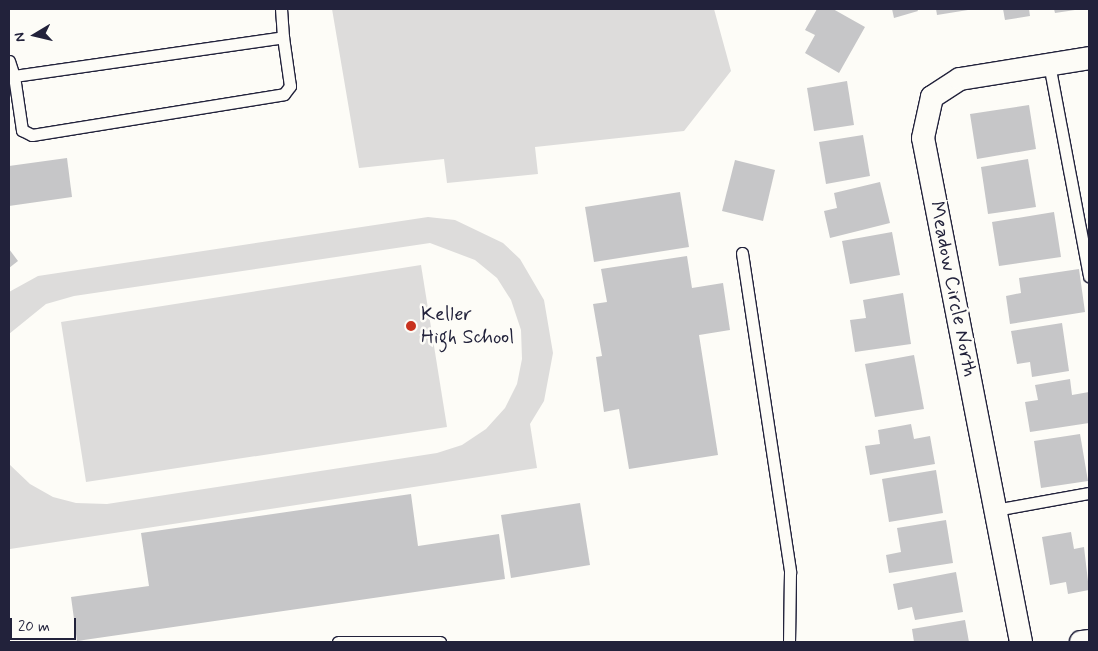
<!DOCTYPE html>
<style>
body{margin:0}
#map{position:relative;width:1098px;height:651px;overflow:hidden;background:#fdfcf7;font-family:Mynerve,sans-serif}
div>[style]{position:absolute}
.green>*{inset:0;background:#dddcdb}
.building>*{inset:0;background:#c6c6c8}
.roads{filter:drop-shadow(1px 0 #22223b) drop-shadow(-1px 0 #22223b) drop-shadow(0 1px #22223b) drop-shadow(0 -1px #22223b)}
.lane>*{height:11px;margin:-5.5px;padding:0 5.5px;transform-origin:5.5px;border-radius:5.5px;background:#fdfcf7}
.street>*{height:22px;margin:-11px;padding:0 11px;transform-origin:11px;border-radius:11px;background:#fdfcf7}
.dots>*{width:14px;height:14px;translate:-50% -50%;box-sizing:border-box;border:2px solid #fdfcf7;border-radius:50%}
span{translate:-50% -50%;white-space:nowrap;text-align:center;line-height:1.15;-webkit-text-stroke:5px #fdfcf7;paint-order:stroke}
.street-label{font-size:20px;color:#22223b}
.poi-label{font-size:20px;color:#22223b}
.left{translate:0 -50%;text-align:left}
.frame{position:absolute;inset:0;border:10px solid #22223b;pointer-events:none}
.north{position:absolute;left:10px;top:10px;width:50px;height:50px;-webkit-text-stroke:4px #fdfcf7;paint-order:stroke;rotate:261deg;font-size:14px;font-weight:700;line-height:20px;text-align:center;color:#22223b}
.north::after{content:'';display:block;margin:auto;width:18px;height:22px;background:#22223b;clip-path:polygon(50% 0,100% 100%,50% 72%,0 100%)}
.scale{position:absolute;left:10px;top:618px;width:66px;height:22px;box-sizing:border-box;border:2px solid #22223b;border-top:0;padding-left:6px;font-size:15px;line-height:18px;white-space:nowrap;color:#22223b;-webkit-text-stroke:4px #fdfcf7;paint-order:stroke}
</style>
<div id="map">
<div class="green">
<div style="clip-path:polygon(332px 9px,714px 9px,731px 71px,684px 131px,535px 147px,538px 174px,447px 183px,444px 159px,359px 168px)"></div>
<div style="clip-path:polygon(428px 217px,455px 220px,503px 243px,520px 259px,544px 300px,553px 353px,544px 401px,530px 424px,537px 468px,10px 549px,9px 464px,30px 484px,53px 497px,76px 503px,107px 504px,437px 453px,462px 445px,486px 429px,505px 408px,517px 384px,522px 359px,521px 330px,511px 300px,497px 278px,475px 260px,430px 243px,74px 296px,46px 304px,9px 334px,9px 292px,38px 276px)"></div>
<div style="clip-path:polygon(421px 265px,447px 427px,86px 482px,61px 322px)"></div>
</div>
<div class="building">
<div style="clip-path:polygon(817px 9px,833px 9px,865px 27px,839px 73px,805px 53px,815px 35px,805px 30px)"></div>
<div style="clip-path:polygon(892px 9px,917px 9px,918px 11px,894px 18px)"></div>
<div style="clip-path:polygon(936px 9px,968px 9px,968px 10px,937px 15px)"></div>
<div style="clip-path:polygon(1003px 9px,1029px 9px,1030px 16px,1005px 20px)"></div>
<div style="clip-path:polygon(1054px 9px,1075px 9px,1075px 10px,1055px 13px)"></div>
<div style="clip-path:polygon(847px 81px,854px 125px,814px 131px,807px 88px)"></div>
<div style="clip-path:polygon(1029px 105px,1036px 149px,977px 159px,970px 114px)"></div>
<div style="clip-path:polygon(863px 135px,870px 176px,826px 184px,819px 142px)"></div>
<div style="clip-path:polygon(67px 158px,72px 197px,9px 206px,9px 166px)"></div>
<div style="clip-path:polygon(1028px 159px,1036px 207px,988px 214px,981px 167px)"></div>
<div style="clip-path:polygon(735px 160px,775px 170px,763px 221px,722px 211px)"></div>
<div style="clip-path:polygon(880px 182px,890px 223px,830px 238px,824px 211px,837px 208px,834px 193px)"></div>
<div style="clip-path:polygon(680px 192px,689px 247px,594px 262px,585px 207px)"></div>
<div style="clip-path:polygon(1054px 212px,1061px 257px,999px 266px,992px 222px)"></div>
<div style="clip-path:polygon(892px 232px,900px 275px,850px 284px,842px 241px)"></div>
<div style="clip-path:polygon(9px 249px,18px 261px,9px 268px)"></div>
<div style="clip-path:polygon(687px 256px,692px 288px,723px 283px,730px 330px,699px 335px,718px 455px,629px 469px,619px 409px,604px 412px,596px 357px,602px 356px,593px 304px,607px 302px,601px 269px)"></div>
<div style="clip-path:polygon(1079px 269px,1085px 312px,1010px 324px,1006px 296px,1021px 293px,1019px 278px)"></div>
<div style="clip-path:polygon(903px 293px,911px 344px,855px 352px,850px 320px,866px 318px,863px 300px)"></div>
<div style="clip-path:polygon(1062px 323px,1069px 371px,1032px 377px,1030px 362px,1017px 364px,1011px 331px)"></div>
<div style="clip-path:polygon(914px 355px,924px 409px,875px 417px,865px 364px)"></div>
<div style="clip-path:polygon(1070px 379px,1072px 395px,1089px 392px,1089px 423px,1030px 432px,1025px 402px,1038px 400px,1035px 385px)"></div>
<div style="clip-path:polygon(911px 424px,914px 439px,930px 436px,935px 464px,870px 475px,865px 446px,880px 444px,878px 430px)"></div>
<div style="clip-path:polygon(1080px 434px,1088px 481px,1041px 488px,1034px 441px)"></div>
<div style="clip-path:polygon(936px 470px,943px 513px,889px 522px,882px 479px)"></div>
<div style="clip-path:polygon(411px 494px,418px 546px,499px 534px,505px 579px,77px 641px,71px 597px,149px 586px,141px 533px)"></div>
<div style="clip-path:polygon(580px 503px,590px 565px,511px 578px,501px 515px)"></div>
<div style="clip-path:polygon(946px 520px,953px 563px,889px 573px,886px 555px,901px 552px,897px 528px)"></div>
<div style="clip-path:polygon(1071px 532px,1074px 549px,1084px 547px,1089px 590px,1068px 594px,1066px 582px,1050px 585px,1042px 537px)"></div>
<div style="clip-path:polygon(956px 572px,963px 612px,915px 620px,912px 607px,898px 610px,893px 584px)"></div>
<div style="clip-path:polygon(965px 620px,969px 642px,914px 642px,912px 629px)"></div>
</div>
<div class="roads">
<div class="lane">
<div style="left:9px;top:61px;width:16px;rotate:72deg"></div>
<div style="left:14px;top:76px;width:272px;rotate:-8.2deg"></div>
<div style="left:283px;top:37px;width:28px;rotate:-94deg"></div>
<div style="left:1049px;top:64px;width:216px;rotate:79.3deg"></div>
<div style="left:14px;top:76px;width:55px;rotate:81.6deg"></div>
<div style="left:22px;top:130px;width:11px;rotate:27deg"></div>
<div style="left:32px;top:135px;width:255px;rotate:-9.2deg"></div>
<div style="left:284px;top:94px;width:10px;rotate:-53deg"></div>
<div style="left:290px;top:86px;width:49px;rotate:-98.1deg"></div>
<div style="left:742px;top:253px;width:323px;rotate:81.4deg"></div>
<div style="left:790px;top:572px;width:70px;rotate:90.8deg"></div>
<div style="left:995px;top:510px;width:96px;rotate:-10.3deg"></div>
<div style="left:338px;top:642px;width:102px"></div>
</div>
<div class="street">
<div style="left:1021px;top:642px;width:513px;rotate:-101deg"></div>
<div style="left:923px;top:138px;width:42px;rotate:-77.6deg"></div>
<div style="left:932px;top:97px;width:33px;rotate:-33deg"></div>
<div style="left:960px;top:79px;width:131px;rotate:-9.2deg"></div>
<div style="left:1081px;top:642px;width:8px;rotate:-7deg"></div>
</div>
</div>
<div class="dots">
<div style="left:411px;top:326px;background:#c8321e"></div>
</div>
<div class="street-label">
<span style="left:953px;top:289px;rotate:79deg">Meadow Circle North</span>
</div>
<div class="poi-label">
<span class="left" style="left:421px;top:326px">Keller<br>High School</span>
</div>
<div class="frame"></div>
<div class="north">N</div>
<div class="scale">20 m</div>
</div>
